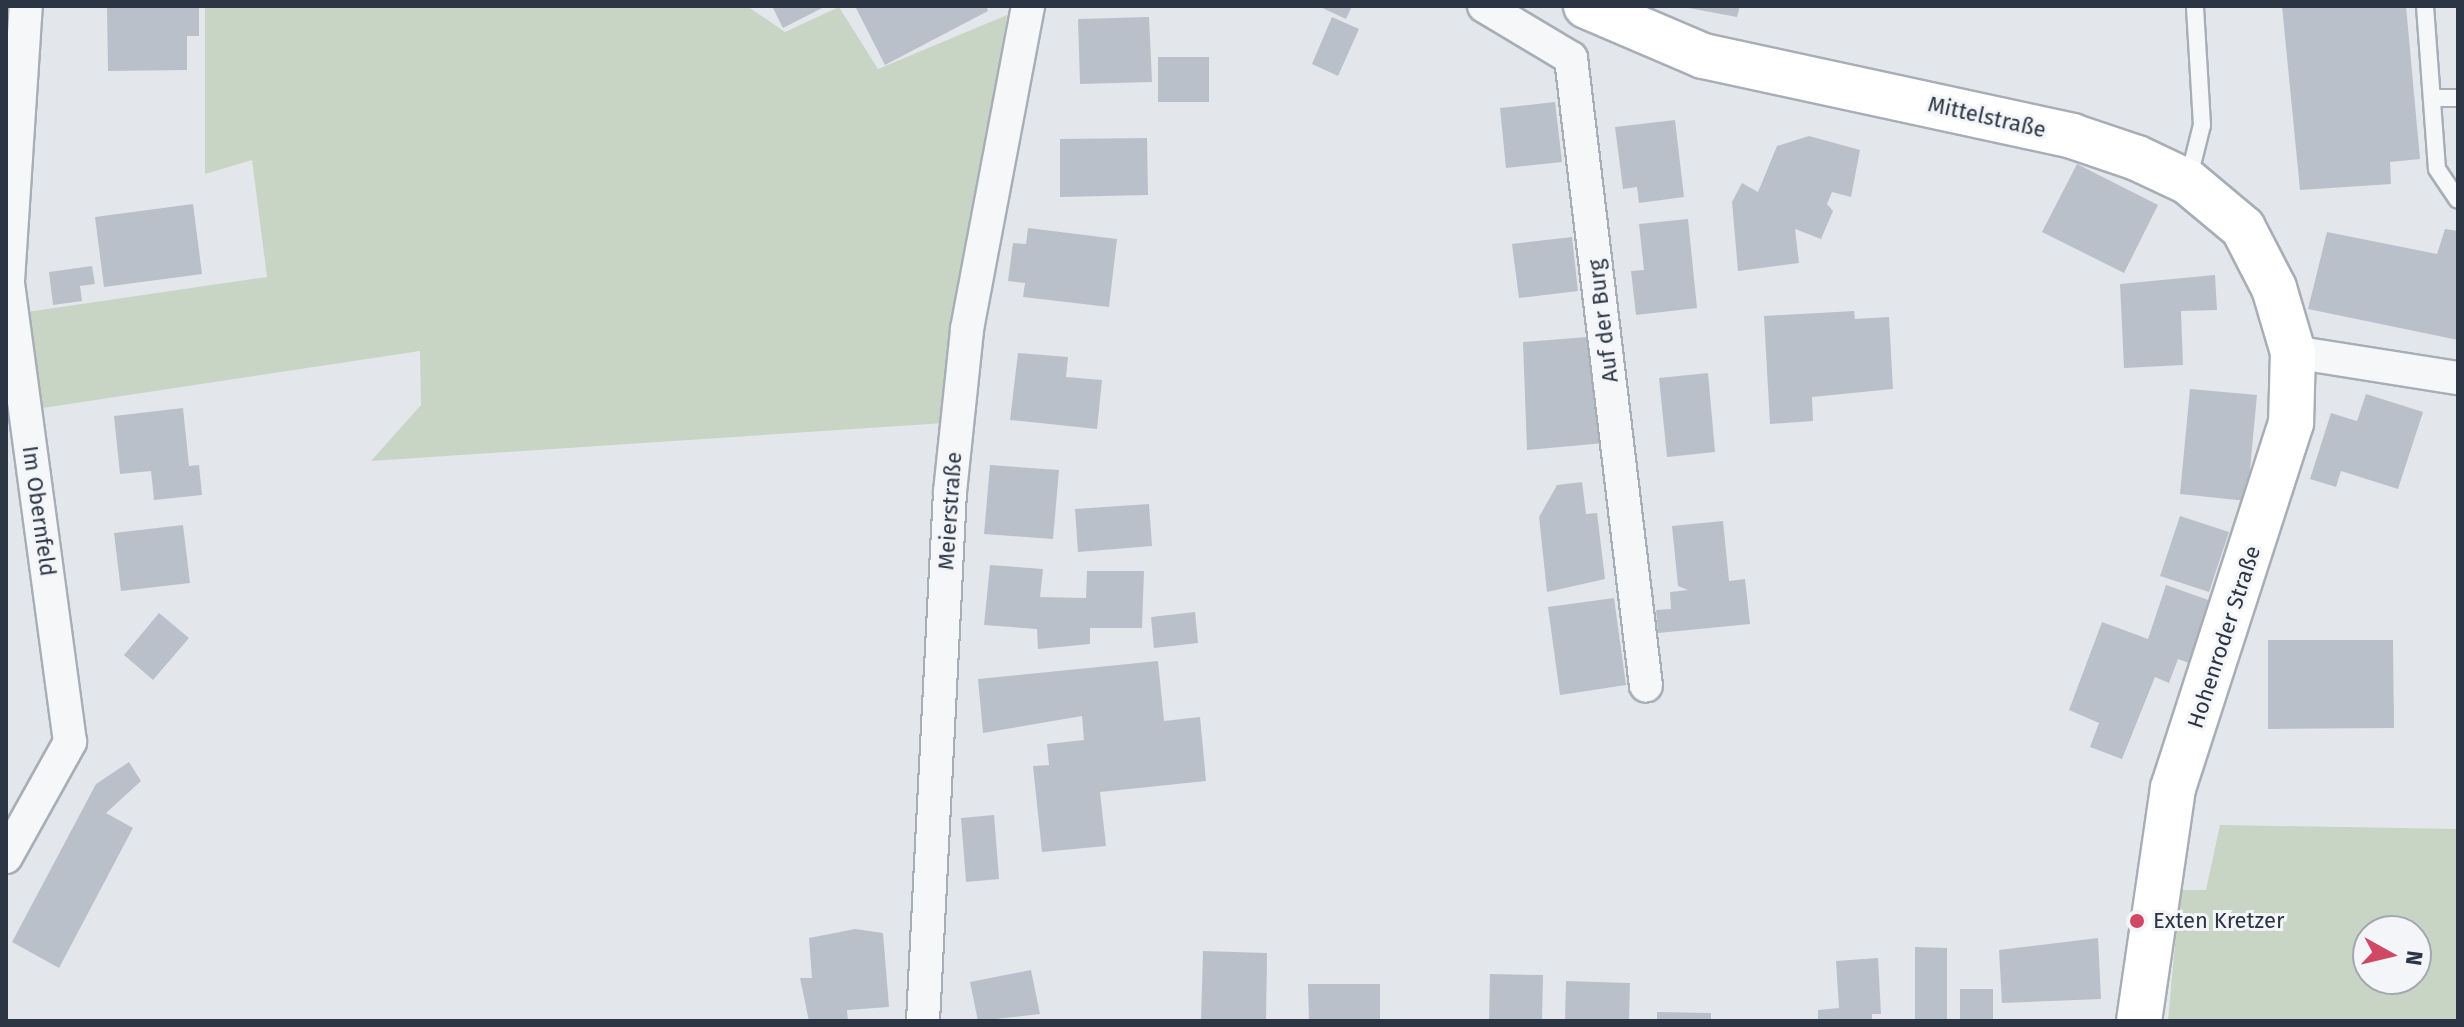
<!DOCTYPE html>
<meta charset="utf-8">
<style>
body{margin:0}
#map{position:relative;width:2464px;height:1027px;overflow:hidden;background:#e3e7eb;font-family:"Fira Sans",sans-serif}
div>[style]{position:absolute}
.green>*{inset:0;background:#c9d5c4}
.building>*{inset:0;background:#bac0c9}
.roads{filter:drop-shadow(2px 0 #a8aeb6) drop-shadow(-2px 0 #a8aeb6) drop-shadow(0 2px #a8aeb6) drop-shadow(0 -2px #a8aeb6)}
.service>*{height:16px;margin:-8px;padding:0 8px;transform-origin:8px;border-radius:8px;background:#f6f7f9}
.minor>*{height:32px;margin:-16px;padding:0 16px;transform-origin:16px;border-radius:16px;background:#f6f7f9}
.secondary>*{height:44px;margin:-22px;padding:0 22px;transform-origin:22px;border-radius:22px;background:#fff}
.dots>*{width:22px;height:22px;translate:-50% -50%;box-sizing:border-box;border:4px solid #f3f5f8;border-radius:50%}
span{translate:-50% -50%;white-space:nowrap;text-align:center;line-height:1.15;-webkit-text-stroke:6px #f3f5f8;paint-order:stroke}
.street-label{font-size:22px;color:#2b3544}
.poi-label{font-size:22px;color:#2b3544}
.left{translate:0 -50%;text-align:left}
.frame{position:absolute;inset:0;border:8px solid #2b3544;pointer-events:none}
.north{position:absolute;left:2352px;top:915px;width:80px;height:80px;box-sizing:border-box;background:#f3f5f8;border:2px solid #a3a8b0;border-radius:50%;rotate:98deg;font-size:22px;font-weight:700;line-height:32px;text-align:center;color:#2b3544}
.north::after{content:'';display:block;margin:auto;width:28px;height:36px;background:#cf4964;clip-path:polygon(50% 0,100% 100%,50% 72%,0 100%)}
</style>
<div id="map">
<div class="green">
<div style="clip-path:polygon(205px 6px,747px 6px,785px 32px,839px 7px,878px 69px,1007px 15px,945px 423px,371px 461px,421px 405px,420px 351px,36px 409px,20px 313px,267px 277px,252px 160px,205px 174px)"></div>
<div style="clip-path:polygon(evenodd,2220px 825px,2458px 829px,2458px 1021px,2168px 1021px,2180px 890px,2206px 890px,2220px 825px,2368px 931px,2416px 931px,2416px 979px,2368px 979px,2368px 931px)"></div>
</div>
<div class="building">
<div style="clip-path:polygon(107px 6px,199px 6px,199px 36px,187px 36px,187px 70px,108px 71px)"></div>
<div style="clip-path:polygon(772px 6px,826px 6px,783px 28px)"></div>
<div style="clip-path:polygon(855px 6px,986px 6px,988px 11px,885px 65px)"></div>
<div style="clip-path:polygon(1318px 6px,1352px 6px,1346px 19px)"></div>
<div style="clip-path:polygon(1678px 6px,1740px 6px,1737px 17px)"></div>
<div style="clip-path:polygon(2282px 6px,2406px 6px,2420px 159px,2390px 162px,2391px 184px,2300px 190px)"></div>
<div style="clip-path:polygon(1149px 17px,1152px 82px,1080px 84px,1078px 19px)"></div>
<div style="clip-path:polygon(1332px 17px,1359px 29px,1338px 76px,1312px 64px)"></div>
<div style="clip-path:polygon(1158px 57px,1209px 57px,1209px 102px,1158px 102px)"></div>
<div style="clip-path:polygon(1555px 102px,1562px 162px,1506px 168px,1500px 108px)"></div>
<div style="clip-path:polygon(1675px 120px,1684px 197px,1639px 203px,1637px 187px,1623px 189px,1615px 127px)"></div>
<div style="clip-path:polygon(1809px 136px,1860px 150px,1851px 197px,1832px 192px,1827px 204px,1833px 211px,1821px 239px,1795px 229px,1799px 263px,1738px 271px,1732px 202px,1742px 183px,1758px 192px,1777px 146px)"></div>
<div style="clip-path:polygon(1147px 138px,1148px 195px,1060px 197px,1060px 139px)"></div>
<div style="clip-path:polygon(2077px 164px,2158px 205px,2124px 273px,2042px 232px)"></div>
<div style="clip-path:polygon(193px 204px,202px 274px,104px 287px,95px 217px)"></div>
<div style="clip-path:polygon(1688px 219px,1697px 308px,1636px 315px,1631px 271px,1644px 270px,1639px 224px)"></div>
<div style="clip-path:polygon(1028px 228px,1117px 239px,1109px 307px,1023px 297px,1025px 283px,1008px 281px,1013px 243px,1026px 244px)"></div>
<div style="clip-path:polygon(2445px 229px,2458px 231px,2458px 340px,2308px 309px,2327px 232px,2437px 254px)"></div>
<div style="clip-path:polygon(1572px 237px,1578px 291px,1519px 298px,1512px 244px)"></div>
<div style="clip-path:polygon(92px 266px,95px 284px,80px 286px,82px 301px,53px 305px,49px 272px)"></div>
<div style="clip-path:polygon(2215px 275px,2217px 310px,2181px 311px,2183px 365px,2124px 368px,2120px 284px)"></div>
<div style="clip-path:polygon(1854px 311px,1855px 319px,1889px 317px,1893px 389px,1812px 397px,1813px 421px,1770px 424px,1764px 316px)"></div>
<div style="clip-path:polygon(1587px 337px,1605px 443px,1527px 450px,1523px 342px)"></div>
<div style="clip-path:polygon(1018px 353px,1068px 357px,1066px 377px,1102px 380px,1097px 429px,1010px 420px)"></div>
<div style="clip-path:polygon(1708px 373px,1715px 452px,1667px 457px,1659px 378px)"></div>
<div style="clip-path:polygon(2190px 389px,2257px 395px,2247px 501px,2180px 494px)"></div>
<div style="clip-path:polygon(2366px 394px,2423px 412px,2398px 489px,2341px 471px,2336px 487px,2310px 479px,2331px 413px,2357px 421px)"></div>
<div style="clip-path:polygon(183px 408px,189px 466px,199px 465px,202px 495px,154px 500px,151px 471px,120px 474px,114px 416px)"></div>
<div style="clip-path:polygon(990px 465px,1059px 470px,1053px 539px,984px 534px)"></div>
<div style="clip-path:polygon(1582px 482px,1586px 514px,1597px 513px,1605px 579px,1547px 592px,1539px 517px,1557px 485px)"></div>
<div style="clip-path:polygon(1149px 504px,1152px 546px,1078px 552px,1075px 509px)"></div>
<div style="clip-path:polygon(2180px 516px,2229px 532px,2209px 592px,2160px 576px)"></div>
<div style="clip-path:polygon(1723px 521px,1729px 581px,1745px 579px,1750px 624px,1658px 633px,1656px 610px,1671px 609px,1670px 592px,1688px 590px,1678px 586px,1672px 526px)"></div>
<div style="clip-path:polygon(183px 525px,190px 583px,121px 591px,114px 533px)"></div>
<div style="clip-path:polygon(990px 565px,1043px 569px,1040px 597px,1086px 598px,1087px 571px,1144px 571px,1142px 628px,1090px 628px,1090px 644px,1038px 649px,1037px 629px,984px 625px)"></div>
<div style="clip-path:polygon(2166px 585px,2211px 601px,2189px 663px,2178px 659px,2169px 683px,2155px 677px,2122px 759px,2090px 747px,2099px 723px,2069px 710px,2102px 622px,2148px 639px)"></div>
<div style="clip-path:polygon(1614px 598px,1626px 685px,1560px 695px,1548px 607px)"></div>
<div style="clip-path:polygon(1195px 612px,1198px 643px,1154px 648px,1151px 617px)"></div>
<div style="clip-path:polygon(159px 613px,189px 638px,153px 680px,124px 655px)"></div>
<div style="clip-path:polygon(2268px 640px,2393px 640px,2394px 728px,2268px 729px)"></div>
<div style="clip-path:polygon(1158px 661px,1164px 721px,1200px 717px,1206px 781px,1100px 792px,1106px 846px,1042px 852px,1033px 766px,1049px 765px,1047px 744px,1084px 740px,1082px 716px,983px 733px,978px 679px)"></div>
<div style="clip-path:polygon(129px 762px,141px 781px,106px 813px,133px 828px,59px 968px,12px 942px,96px 784px)"></div>
<div style="clip-path:polygon(994px 815px,999px 879px,966px 882px,961px 818px)"></div>
<div style="clip-path:polygon(855px 929px,883px 933px,889px 1007px,847px 1010px,848px 1021px,809px 1021px,800px 978px,812px 978px,809px 938px)"></div>
<div style="clip-path:polygon(2098px 938px,2101px 999px,2002px 1003px,1999px 950px)"></div>
<div style="clip-path:polygon(1915px 947px,1947px 948px,1947px 1021px,1915px 1021px)"></div>
<div style="clip-path:polygon(1203px 951px,1267px 953px,1266px 1021px,1201px 1021px)"></div>
<div style="clip-path:polygon(1878px 958px,1881px 1014px,1872px 1014px,1872px 1021px,1818px 1021px,1818px 1010px,1839px 1008px,1836px 961px)"></div>
<div style="clip-path:polygon(1031px 970px,1040px 1014px,978px 1021px,970px 982px)"></div>
<div style="clip-path:polygon(1490px 974px,1543px 975px,1542px 1021px,1489px 1021px)"></div>
<div style="clip-path:polygon(1566px 981px,1630px 983px,1629px 1021px,1565px 1021px)"></div>
<div style="clip-path:polygon(1308px 984px,1380px 984px,1380px 1021px,1309px 1021px)"></div>
<div style="clip-path:polygon(1960px 989px,1993px 989px,1993px 1021px,1960px 1021px)"></div>
<div style="clip-path:polygon(1657px 1012px,1711px 1013px,1711px 1021px,1657px 1021px)"></div>
</div>
<div class="roads">
<div class="service">
<div style="left:2425px;top:6px;width:163px;rotate:85.8deg"></div>
<div style="left:2437px;top:169px;width:37px;rotate:56deg"></div>
<div style="left:2433px;top:98px;width:25px"></div>
<div style="left:2188px;top:181px;width:58px;rotate:-76deg"></div>
<div style="left:2202px;top:125px;width:119px;rotate:-93.4deg"></div>
</div>
<div class="minor">
<div style="left:1484px;top:6px;width:101px;rotate:30.9deg"></div>
<div style="left:1571px;top:58px;width:632px;rotate:83.19deg"></div>
<div style="left:2293px;top:352px;width:167px;rotate:9deg"></div>
<div style="left:6px;top:857px;width:132px;rotate:-60.9deg"></div>
<div style="left:70px;top:742px;width:465px;rotate:-97.7deg"></div>
<div style="left:8px;top:281px;width:276px;rotate:-86.3deg"></div>
<div style="left:923px;top:1021px;width:530px;rotate:-87.08deg"></div>
<div style="left:950px;top:492px;width:164px;rotate:-84deg"></div>
<div style="left:967px;top:329px;width:329px;rotate:-79.3deg"></div>
</div>
<div class="secondary">
<div style="left:1586px;top:6px;width:127px;rotate:23.1deg"></div>
<div style="left:1703px;top:56px;width:378px;rotate:12.2deg"></div>
<div style="left:2072px;top:136px;width:69px;rotate:18.7deg"></div>
<div style="left:2137px;top:158px;width:56px;rotate:25.2deg"></div>
<div style="left:2188px;top:182px;width:72px;rotate:39.9deg"></div>
<div style="left:2243px;top:228px;width:68px;rotate:62.7deg"></div>
<div style="left:2274px;top:288px;width:67px;rotate:73.5deg"></div>
<div style="left:2293px;top:352px;width:71px;rotate:91.6deg"></div>
<div style="left:2291px;top:423px;width:384px;rotate:107.9deg"></div>
<div style="left:2173px;top:788px;width:235px;rotate:98.3deg"></div>
</div>
</div>
<div class="dots">
<div style="left:2137px;top:921px;background:#cf4964"></div>
</div>
<div class="street-label">
<span style="left:1987px;top:117px;rotate:13deg">Mittelstraße</span>
<span style="left:1603px;top:321px;rotate:-97deg">Auf der Burg</span>
<span style="left:39px;top:511px;rotate:82deg">Im Obernfeld</span>
<span style="left:950px;top:511px;rotate:-86deg">Meierstraße</span>
<span style="left:2224px;top:637px;rotate:-72deg">Hohenroder Straße</span>
</div>
<div class="poi-label">
<span class="left" style="left:2153px;top:921px">Exten Kretzer</span>
</div>
<div class="frame"></div>
<div class="north">N</div>
</div>
